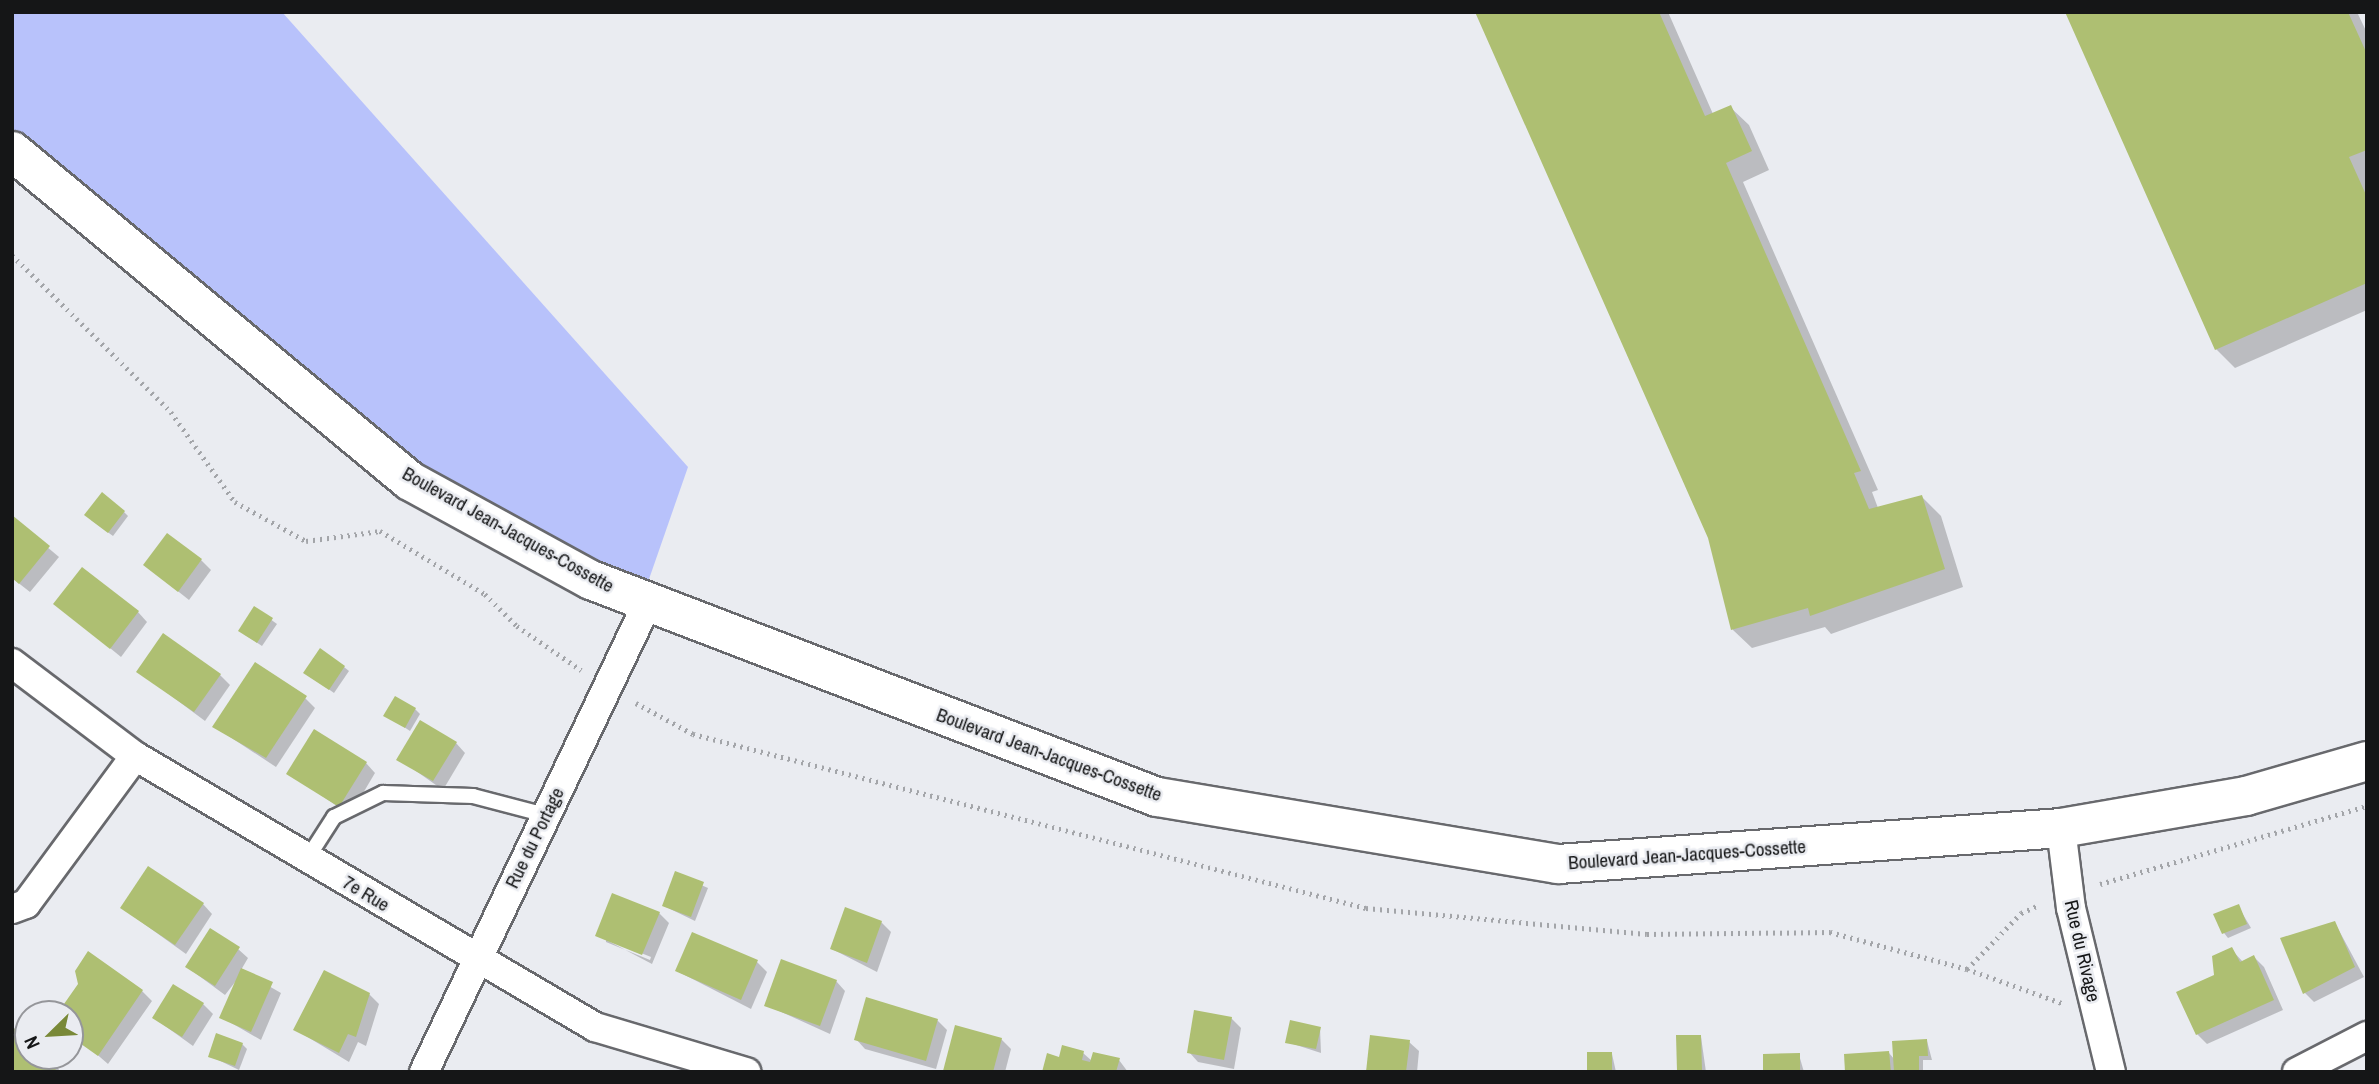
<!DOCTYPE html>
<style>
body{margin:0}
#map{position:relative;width:2379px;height:1084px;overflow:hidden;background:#eaecf1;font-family:"Archivo Narrow",sans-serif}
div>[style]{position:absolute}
.green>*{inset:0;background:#b8c2fb}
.shadow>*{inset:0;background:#0003}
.building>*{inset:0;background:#aebf72}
.path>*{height:4.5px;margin-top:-2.25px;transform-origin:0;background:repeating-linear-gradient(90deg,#a3a5a9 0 2px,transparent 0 7px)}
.roads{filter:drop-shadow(2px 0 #68696d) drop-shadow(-2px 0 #68696d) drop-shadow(0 2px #68696d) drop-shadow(0 -2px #68696d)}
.service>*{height:14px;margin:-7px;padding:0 7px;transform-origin:7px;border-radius:7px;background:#fff}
.minor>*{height:28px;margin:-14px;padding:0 14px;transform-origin:14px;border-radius:14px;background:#fff}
.secondary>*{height:38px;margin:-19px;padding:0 19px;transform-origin:19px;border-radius:19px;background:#fff}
span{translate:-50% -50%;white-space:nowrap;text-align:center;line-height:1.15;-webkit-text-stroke:5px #eaecf1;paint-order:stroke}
.street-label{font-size:19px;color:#151617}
.frame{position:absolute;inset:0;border:14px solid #151617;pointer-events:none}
.north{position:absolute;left:14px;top:1000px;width:70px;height:70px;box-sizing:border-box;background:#eaecf1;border:2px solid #95969a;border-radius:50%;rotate:246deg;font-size:19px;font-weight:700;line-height:28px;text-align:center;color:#151617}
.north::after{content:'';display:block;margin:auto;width:24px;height:32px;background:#798938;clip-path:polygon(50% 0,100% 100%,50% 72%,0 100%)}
</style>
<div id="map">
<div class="green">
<div style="clip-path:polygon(12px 12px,282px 12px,688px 467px,640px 605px,344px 450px,12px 155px)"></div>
</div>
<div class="shadow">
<div style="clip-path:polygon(1477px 12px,1668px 12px,1713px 114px,1730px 107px,1749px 125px,1769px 170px,1743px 182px,1878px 490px,1872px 492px,1878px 508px,1922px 497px,1941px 516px,1963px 587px,1831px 634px,1825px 627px,1752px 648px,1733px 630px,1710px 537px)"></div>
<div style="clip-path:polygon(2067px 12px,2357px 12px,2367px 33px,2367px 310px,2235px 368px,2216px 349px)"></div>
<div style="clip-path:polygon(124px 512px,128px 516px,113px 536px,91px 520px)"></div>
<div style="clip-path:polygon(14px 519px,59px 557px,30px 592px,12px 578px)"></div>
<div style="clip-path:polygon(201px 560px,211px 570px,189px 600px,145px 565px)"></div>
<div style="clip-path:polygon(56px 604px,138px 612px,147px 622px,121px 657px)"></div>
<div style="clip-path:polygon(255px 608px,277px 624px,262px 646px,245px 635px)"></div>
<div style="clip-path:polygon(344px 667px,349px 671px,334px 693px,306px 673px)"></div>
<div style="clip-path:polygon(138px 671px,220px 675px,230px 685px,205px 721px)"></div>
<div style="clip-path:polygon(305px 698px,315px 708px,276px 767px,215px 727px)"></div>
<div style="clip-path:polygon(415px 709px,420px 714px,410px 731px,386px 715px)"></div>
<div style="clip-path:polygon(456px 743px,465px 753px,443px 790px,399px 759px)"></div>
<div style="clip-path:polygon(366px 763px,375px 773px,350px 815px,289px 773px)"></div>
<div style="clip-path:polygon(676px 874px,708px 888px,695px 921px,664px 906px)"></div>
<div style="clip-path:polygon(203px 904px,212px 914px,186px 954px,122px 908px)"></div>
<div style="clip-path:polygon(2238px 906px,2251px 928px,2228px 938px,2224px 933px)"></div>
<div style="clip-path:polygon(evenodd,659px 913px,669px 923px,652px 964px,597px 935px,659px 913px,606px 939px,651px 957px,650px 960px,606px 942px,606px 939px)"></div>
<div style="clip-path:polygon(881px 922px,891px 932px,877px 972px,832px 949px)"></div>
<div style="clip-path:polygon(2335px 923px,2364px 977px,2314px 1002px,2305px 993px)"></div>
<div style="clip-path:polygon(238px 949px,248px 958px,241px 970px,281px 993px,261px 1040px,221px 1017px,239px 977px,225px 995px,187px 967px)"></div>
<div style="clip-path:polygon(2231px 949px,2243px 962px,2254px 957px,2264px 967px,2283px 1010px,2207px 1044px,2197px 1034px)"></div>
<div style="clip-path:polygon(757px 962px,767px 972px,751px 1009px,677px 971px)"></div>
<div style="clip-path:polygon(836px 981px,845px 991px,830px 1034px,766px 1005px)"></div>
<div style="clip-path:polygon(142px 991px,152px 1001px,108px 1064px,70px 1031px,70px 1014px,59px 1014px)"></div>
<div style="clip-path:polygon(369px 994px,379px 1004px,366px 1046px,358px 1042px,349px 1062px,296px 1030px)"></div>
<div style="clip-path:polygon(203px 1004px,213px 1014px,193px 1046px,154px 1018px)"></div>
<div style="clip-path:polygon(1231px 1018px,1241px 1028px,1234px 1069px,1198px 1062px,1189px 1052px)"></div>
<div style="clip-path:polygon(937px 1020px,947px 1030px,936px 1069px,865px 1049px,856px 1039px)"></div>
<div style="clip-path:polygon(28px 1023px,28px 1056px,52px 1056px,60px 1072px,12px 1072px)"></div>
<div style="clip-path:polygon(1320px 1028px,1321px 1053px,1287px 1042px)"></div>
<div style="clip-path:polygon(1701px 1037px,1706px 1072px,1680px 1072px,1678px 1070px)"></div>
<div style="clip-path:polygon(1001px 1039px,1011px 1049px,1005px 1072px,945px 1070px)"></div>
<div style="clip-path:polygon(1927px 1041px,1932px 1060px,1923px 1060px,1923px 1072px,1847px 1072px,1889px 1053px,1895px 1060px)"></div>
<div style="clip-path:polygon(1409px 1042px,1419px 1051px,1417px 1072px,1367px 1072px)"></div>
<div style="clip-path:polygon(242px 1044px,247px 1049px,239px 1070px,210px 1056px)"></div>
<div style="clip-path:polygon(1083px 1053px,1092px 1061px,1119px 1060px,1128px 1072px,1044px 1072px)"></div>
<div style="clip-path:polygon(1612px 1054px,1616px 1072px,1589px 1072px)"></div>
<div style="clip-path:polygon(1799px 1055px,1804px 1072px,1765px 1072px)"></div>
</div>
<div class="building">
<div style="clip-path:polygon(1475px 12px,1659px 12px,1705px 116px,1731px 105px,1752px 151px,1726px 163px,1861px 471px,1854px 473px,1869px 509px,1922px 495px,1945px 569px,1810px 616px,1808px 608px,1731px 630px,1708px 538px)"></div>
<div style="clip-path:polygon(2065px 12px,2348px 12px,2367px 54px,2367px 150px,2349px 157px,2367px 197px,2367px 283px,2215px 350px)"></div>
<div style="clip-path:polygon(102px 492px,125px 511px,108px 533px,84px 515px)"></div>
<div style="clip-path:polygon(12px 515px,50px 546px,19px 584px,12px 578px)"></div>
<div style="clip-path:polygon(167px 533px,202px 559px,178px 592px,143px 565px)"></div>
<div style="clip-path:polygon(82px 567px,139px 611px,110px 649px,53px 604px)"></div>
<div style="clip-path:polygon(254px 606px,273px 618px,257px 643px,238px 631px)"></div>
<div style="clip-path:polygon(163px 633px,221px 674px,194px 712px,136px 672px)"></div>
<div style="clip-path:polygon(320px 648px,345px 666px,329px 690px,303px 673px)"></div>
<div style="clip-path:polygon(255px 662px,307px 696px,266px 758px,212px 727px)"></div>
<div style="clip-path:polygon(395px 696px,416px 708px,405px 728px,383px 716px)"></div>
<div style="clip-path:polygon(420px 720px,457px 742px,433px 781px,396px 760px)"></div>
<div style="clip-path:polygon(314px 729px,367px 762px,339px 807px,286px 774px)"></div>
<div style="clip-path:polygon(148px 866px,204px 903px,175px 945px,120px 908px)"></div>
<div style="clip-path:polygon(675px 871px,704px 882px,691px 917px,662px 906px)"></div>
<div style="clip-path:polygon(612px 893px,660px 912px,642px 955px,595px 936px)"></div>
<div style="clip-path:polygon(2239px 904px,2247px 924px,2222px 934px,2213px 914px)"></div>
<div style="clip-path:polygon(845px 907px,882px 921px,867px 963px,830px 949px)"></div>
<div style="clip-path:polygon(2335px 921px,2355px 967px,2303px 994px,2280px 938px)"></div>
<div style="clip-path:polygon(210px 928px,240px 947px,215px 986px,185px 967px)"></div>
<div style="clip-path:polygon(692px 932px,758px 960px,741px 1000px,675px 971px)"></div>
<div style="clip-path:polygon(2232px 947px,2240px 962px,2254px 955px,2274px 1000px,2196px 1035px,2176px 992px,2214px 975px,2212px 956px)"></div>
<div style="clip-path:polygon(88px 951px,143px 990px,98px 1056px,74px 1039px,70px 1014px,57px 1014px,78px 984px,75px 971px)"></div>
<div style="clip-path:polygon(781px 959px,837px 980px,820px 1026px,764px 1006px)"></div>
<div style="clip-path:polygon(241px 968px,273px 982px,251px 1032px,219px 1018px)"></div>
<div style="clip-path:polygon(324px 970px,370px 993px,356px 1037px,348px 1034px,339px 1053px,293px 1030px)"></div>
<div style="clip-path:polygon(173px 984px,204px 1003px,182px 1037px,152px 1018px)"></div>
<div style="clip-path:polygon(866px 997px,938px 1019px,926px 1061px,854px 1040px)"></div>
<div style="clip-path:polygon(1194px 1010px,1232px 1017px,1224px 1060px,1187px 1053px)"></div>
<div style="clip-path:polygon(1290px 1020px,1321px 1027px,1316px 1049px,1285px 1043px)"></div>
<div style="clip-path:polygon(28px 1021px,28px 1056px,48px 1056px,57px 1072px,12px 1072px,12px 1030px)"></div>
<div style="clip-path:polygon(955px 1025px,1002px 1038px,993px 1072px,943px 1071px)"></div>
<div style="clip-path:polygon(216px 1033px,243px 1043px,235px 1066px,208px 1057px)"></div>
<div style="clip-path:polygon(1370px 1035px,1410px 1040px,1406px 1072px,1366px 1072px)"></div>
<div style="clip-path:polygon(1676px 1035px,1701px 1035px,1702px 1070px,1677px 1071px)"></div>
<div style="clip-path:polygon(1927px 1039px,1928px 1056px,1919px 1056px,1919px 1071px,1894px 1072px,1892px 1041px)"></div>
<div style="clip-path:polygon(1062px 1045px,1084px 1051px,1082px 1060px,1090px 1062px,1093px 1052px,1120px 1058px,1116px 1072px,1042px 1072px,1047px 1053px,1059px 1057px)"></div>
<div style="clip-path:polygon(1889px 1051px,1891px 1072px,1845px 1072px,1844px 1054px)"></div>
<div style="clip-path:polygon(1587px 1052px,1612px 1052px,1612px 1072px,1587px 1072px)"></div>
<div style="clip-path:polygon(1800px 1053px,1800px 1072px,1763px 1072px,1763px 1054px)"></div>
</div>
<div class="path">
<div style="left:12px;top:255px;width:223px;rotate:44.6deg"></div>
<div style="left:171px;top:412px;width:110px;rotate:54.6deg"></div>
<div style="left:235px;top:502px;width:81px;rotate:28.8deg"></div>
<div style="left:306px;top:541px;width:75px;rotate:-7.7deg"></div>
<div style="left:380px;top:531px;width:122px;rotate:31deg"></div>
<div style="left:485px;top:594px;width:45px;rotate:45deg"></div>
<div style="left:517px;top:626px;width:78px;rotate:34.5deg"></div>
<div style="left:636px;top:703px;width:65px;rotate:28.5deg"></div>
<div style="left:693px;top:734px;width:695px;rotate:14.5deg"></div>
<div style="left:1366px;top:908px;width:282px;rotate:5.3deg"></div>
<div style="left:1647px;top:934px;width:183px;rotate:-0.6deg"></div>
<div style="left:1830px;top:932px;width:142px;rotate:15.1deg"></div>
<div style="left:1967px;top:969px;width:78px;rotate:-46deg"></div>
<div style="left:2021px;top:913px;width:20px;rotate:-24deg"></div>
<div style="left:2100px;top:884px;width:278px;rotate:-16.3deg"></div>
<div style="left:1967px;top:969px;width:101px;rotate:19.7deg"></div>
</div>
<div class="roads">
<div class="service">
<div style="left:307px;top:859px;width:50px;rotate:-57.3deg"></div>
<div style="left:334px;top:817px;width:55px;rotate:-26.1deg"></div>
<div style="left:383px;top:793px;width:90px;rotate:1.9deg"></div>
<div style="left:473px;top:796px;width:75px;rotate:14.6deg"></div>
</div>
<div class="minor">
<div style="left:12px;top:663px;width:154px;rotate:37.1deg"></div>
<div style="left:135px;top:756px;width:534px;rotate:30.5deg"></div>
<div style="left:595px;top:1027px;width:158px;rotate:16.6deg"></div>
<div style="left:2061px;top:828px;width:81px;rotate:82.9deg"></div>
<div style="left:2071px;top:908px;width:169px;rotate:76.3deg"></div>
<div style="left:12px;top:909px;width:15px;rotate:-20deg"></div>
<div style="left:26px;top:904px;width:184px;rotate:-53.6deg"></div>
<div style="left:424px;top:1072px;width:518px;rotate:-64.52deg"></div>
<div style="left:2297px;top:1072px;width:79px;rotate:-27.2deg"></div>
</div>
<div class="secondary">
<div style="left:12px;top:151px;width:517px;rotate:39.66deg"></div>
<div style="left:410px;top:481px;width:206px;rotate:28.7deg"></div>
<div style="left:591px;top:580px;width:606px;rotate:20.98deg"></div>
<div style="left:1157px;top:797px;width:407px;rotate:9.5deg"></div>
<div style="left:1558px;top:864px;width:504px;rotate:-4.09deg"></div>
<div style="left:2061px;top:828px;width:188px;rotate:-9.8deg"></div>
<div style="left:2246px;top:796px;width:126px;rotate:-16.1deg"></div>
</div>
</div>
<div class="street-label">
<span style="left:508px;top:530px;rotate:29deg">Boulevard Jean-Jacques-Cossette</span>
<span style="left:1049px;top:755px;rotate:20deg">Boulevard Jean-Jacques-Cossette</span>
<span style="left:535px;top:838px;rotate:-64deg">Rue du Portage</span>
<span style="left:1687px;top:855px;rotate:-4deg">Boulevard Jean-Jacques-Cossette</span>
<span style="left:366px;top:894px;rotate:31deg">7e Rue</span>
<span style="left:2082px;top:951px;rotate:77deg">Rue du Rivage</span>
</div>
<div class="frame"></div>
<div class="north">N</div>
</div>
